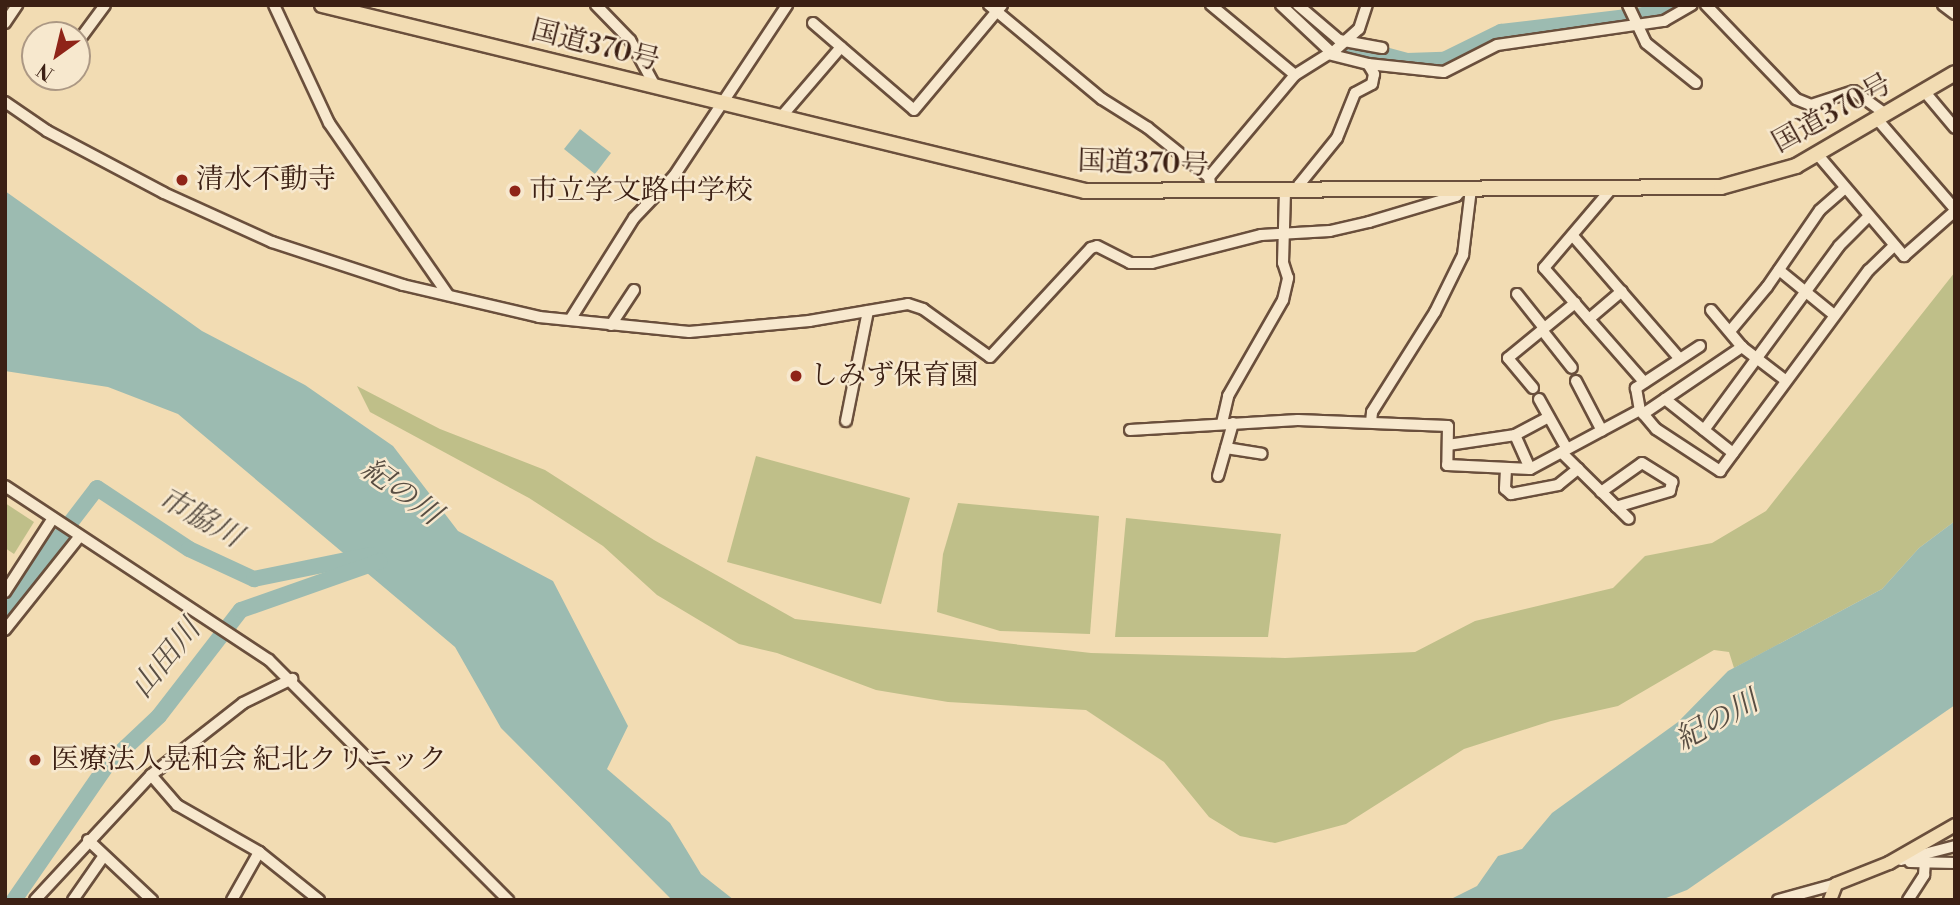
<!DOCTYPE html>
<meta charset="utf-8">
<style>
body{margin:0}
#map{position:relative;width:1960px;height:905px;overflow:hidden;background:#f2dcb3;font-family:"Libre Bodoni","Noto Serif JP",serif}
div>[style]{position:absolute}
.green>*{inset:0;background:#bfbf89}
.water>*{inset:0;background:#9cbbb1}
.river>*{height:16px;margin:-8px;padding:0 8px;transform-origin:8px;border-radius:8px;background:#9cbbb1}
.roads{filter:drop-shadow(2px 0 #6a4f3c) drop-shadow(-2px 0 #6a4f3c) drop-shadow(0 2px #6a4f3c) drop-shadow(0 -2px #6a4f3c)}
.minor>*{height:10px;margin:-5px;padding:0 5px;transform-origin:5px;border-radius:5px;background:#f7e8ce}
.major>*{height:12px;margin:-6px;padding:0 6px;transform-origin:6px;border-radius:6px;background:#f2dcb3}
.highway>*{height:14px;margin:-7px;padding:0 7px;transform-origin:7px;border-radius:7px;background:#f2dcb3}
.dots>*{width:19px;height:19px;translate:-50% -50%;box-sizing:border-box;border:4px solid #f7e8ce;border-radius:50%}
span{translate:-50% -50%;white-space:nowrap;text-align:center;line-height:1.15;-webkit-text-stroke:5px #f7e8ce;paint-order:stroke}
.street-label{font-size:28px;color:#3c2014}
.poi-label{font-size:28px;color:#3c2014}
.left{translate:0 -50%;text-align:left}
.water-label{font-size:30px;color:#594e43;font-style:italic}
.frame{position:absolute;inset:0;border:7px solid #3c2014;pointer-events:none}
.north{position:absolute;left:21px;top:21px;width:70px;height:70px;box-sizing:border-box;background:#f7e8ce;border:2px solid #ac9884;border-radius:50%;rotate:214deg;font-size:19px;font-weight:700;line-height:28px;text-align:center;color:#3c2014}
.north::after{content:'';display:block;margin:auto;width:24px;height:32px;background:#8f2418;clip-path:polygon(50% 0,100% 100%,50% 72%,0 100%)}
</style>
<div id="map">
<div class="green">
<div style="clip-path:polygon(1955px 272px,1955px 521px,1919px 548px,1882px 589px,1734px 668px,1729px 652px,1714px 650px,1618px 706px,1551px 721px,1464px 749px,1346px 824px,1275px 843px,1240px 836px,1209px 817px,1164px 762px,1086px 710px,948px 702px,876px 690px,777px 653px,739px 644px,657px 595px,603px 546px,529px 498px,370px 412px,357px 386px,440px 429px,545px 470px,654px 540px,795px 619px,1091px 653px,1285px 658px,1415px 652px,1475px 621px,1613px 588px,1645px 556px,1712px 543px,1766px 511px)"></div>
<div style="clip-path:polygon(756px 456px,910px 498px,881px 604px,727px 562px)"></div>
<div style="clip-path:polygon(5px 503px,34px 522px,14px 554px,5px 548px)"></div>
<div style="clip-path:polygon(958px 503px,1099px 516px,1090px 634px,1000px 631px,937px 612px,943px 554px)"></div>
<div style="clip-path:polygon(1126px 518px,1281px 534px,1268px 637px,1115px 637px)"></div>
</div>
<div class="water">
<div style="clip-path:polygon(580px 129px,611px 153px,595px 174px,564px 149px)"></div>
<div style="clip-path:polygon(5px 191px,202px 331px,305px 385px,393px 446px,458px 531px,553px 581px,628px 726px,607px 769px,670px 823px,701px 874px,734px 900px,672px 900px,501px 728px,455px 647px,178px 414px,108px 387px,5px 371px)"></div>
<div style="clip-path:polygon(1955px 521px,1955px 705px,1687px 890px,1661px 900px,1449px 900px,1477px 886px,1498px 856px,1522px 849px,1552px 813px,1678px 722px,1728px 671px,1882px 589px,1919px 548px)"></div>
</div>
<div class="river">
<div style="left:1294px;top:5px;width:46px;rotate:47.6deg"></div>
<div style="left:1325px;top:39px;width:85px;rotate:15deg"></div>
<div style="left:1407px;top:61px;width:37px;rotate:-2deg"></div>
<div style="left:1444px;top:60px;width:64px;rotate:-26.2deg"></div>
<div style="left:1501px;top:32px;width:144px;rotate:-6.8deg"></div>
<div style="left:1644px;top:15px;width:35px;rotate:-16deg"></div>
<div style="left:5px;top:608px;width:151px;rotate:-52.5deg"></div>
<div style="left:97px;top:488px;width:110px;rotate:33.5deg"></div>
<div style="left:189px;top:549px;width:72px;rotate:24.8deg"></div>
<div style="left:254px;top:579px;width:119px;rotate:-11.6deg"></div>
<div style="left:14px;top:900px;width:164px;rotate:-55.4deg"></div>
<div style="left:107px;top:765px;width:71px;rotate:-43.3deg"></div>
<div style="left:159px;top:716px;width:134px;rotate:-52.3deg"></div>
<div style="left:241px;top:610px;width:147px;rotate:-19.4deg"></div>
</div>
<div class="roads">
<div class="minor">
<div style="left:274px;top:5px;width:130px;rotate:65deg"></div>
<div style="left:329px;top:123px;width:209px;rotate:55.3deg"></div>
<div style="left:596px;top:5px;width:49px;rotate:45.8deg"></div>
<div style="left:630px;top:40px;width:52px;rotate:61.5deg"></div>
<div style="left:989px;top:5px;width:147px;rotate:39.8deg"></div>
<div style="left:1102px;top:99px;width:54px;rotate:32.2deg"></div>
<div style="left:1148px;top:128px;width:78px;rotate:38.8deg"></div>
<div style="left:1211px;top:5px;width:109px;rotate:39.8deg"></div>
<div style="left:1281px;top:5px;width:70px;rotate:43.3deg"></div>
<div style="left:1332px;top:53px;width:36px;rotate:-42deg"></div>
<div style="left:1359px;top:29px;width:25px;rotate:-72deg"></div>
<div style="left:1298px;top:5px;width:54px;rotate:40.5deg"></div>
<div style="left:1339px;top:40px;width:44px;rotate:10.5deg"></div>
<div style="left:1628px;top:5px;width:42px;rotate:64.7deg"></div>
<div style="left:1646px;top:43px;width:64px;rotate:38.7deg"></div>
<div style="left:1706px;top:5px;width:130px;rotate:46.2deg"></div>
<div style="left:1796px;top:99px;width:16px;rotate:22deg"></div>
<div style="left:1811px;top:105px;width:45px;rotate:-18deg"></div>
<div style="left:1854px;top:91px;width:39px;rotate:36deg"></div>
<div style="left:1943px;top:5px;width:15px;rotate:37deg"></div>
<div style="left:5px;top:23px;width:22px;rotate:-56deg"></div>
<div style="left:813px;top:23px;width:133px;rotate:40.7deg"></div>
<div style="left:914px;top:110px;width:137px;rotate:-50deg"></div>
<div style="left:77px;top:43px;width:47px;rotate:-53.6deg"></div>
<div style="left:1368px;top:64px;width:76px;rotate:6deg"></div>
<div style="left:1444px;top:72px;width:59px;rotate:-27deg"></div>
<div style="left:1497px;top:45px;width:169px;rotate:-8.2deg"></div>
<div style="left:1664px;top:21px;width:32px;rotate:-30deg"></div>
<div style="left:1924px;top:91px;width:48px;rotate:50deg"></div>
<div style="left:5px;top:102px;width:51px;rotate:34.6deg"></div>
<div style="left:47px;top:131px;width:132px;rotate:27.9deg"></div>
<div style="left:164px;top:193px;width:119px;rotate:24.4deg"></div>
<div style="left:272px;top:242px;width:138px;rotate:18.2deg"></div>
<div style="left:403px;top:285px;width:140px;rotate:13.2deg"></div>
<div style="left:539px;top:317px;width:151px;rotate:5.7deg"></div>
<div style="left:689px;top:332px;width:121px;rotate:-5.2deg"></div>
<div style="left:809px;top:321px;width:100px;rotate:-9.7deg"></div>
<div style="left:908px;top:304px;width:16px;rotate:18deg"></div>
<div style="left:923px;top:309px;width:82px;rotate:35.6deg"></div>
<div style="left:990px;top:357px;width:149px;rotate:-47.2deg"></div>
<div style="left:1091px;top:248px;width:6px;rotate:-18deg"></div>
<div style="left:1097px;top:246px;width:37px;rotate:27deg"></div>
<div style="left:1130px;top:263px;width:22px"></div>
<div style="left:1152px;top:263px;width:113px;rotate:-14.4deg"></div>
<div style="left:1261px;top:235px;width:69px;rotate:-3.3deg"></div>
<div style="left:1330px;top:231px;width:40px;rotate:-13deg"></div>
<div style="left:1369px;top:222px;width:91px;rotate:-16.6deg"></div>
<div style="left:1456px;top:196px;width:10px;rotate:-45deg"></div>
<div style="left:781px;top:117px;width:92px;rotate:-49.4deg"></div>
<div style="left:1877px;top:119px;width:119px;rotate:49.1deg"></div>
<div style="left:1818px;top:155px;width:133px;rotate:49.6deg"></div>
<div style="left:1904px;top:256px;width:68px;rotate:-41.4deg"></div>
<div style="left:1612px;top:188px;width:105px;rotate:130.4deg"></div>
<div style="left:1544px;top:268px;width:152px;rotate:48.7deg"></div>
<div style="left:1211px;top:191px;width:14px;rotate:-98deg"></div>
<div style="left:1209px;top:177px;width:133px;rotate:-49.9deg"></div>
<div style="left:1295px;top:75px;width:39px;rotate:-32deg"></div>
<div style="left:1328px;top:54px;width:41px;rotate:14deg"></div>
<div style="left:1368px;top:64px;width:12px;rotate:59deg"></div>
<div style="left:1374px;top:74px;width:10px;rotate:101deg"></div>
<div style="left:1372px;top:84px;width:19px;rotate:152deg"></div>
<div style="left:1355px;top:93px;width:48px;rotate:111.8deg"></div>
<div style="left:1337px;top:138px;width:60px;rotate:129deg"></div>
<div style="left:1299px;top:185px;width:7px;rotate:98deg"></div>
<div style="left:1573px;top:236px;width:160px;rotate:49deg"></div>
<div style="left:1779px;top:270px;width:71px;rotate:39.3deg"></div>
<div style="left:1517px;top:294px;width:43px;rotate:51.5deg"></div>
<div style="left:1711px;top:310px;width:48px;rotate:50deg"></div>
<div style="left:1742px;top:347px;width:54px;rotate:37.5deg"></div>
<div style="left:1589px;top:319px;width:43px;rotate:-40.3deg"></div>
<div style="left:570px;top:320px;width:120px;rotate:-57.9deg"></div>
<div style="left:634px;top:218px;width:58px;rotate:-46.4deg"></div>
<div style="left:674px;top:176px;width:205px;rotate:-56.5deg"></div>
<div style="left:611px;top:325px;width:42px;rotate:-56.7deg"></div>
<div style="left:1542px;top:330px;width:48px;rotate:51.7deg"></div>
<div style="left:1731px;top:330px;width:56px;rotate:-50.1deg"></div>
<div style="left:1767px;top:287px;width:93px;rotate:-55.5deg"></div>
<div style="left:1820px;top:210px;width:33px;rotate:-41deg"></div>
<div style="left:1700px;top:346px;width:77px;rotate:146.7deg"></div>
<div style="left:1636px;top:388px;width:22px;rotate:80deg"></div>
<div style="left:1640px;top:410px;width:25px;rotate:50deg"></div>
<div style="left:1656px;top:429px;width:77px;rotate:33.3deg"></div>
<div style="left:1720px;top:471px;width:250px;rotate:-53.5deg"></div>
<div style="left:1869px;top:270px;width:35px;rotate:-44deg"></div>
<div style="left:1576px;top:381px;width:56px;rotate:62.5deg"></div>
<div style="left:1533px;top:388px;width:39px;rotate:-130deg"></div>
<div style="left:1508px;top:358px;width:87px;rotate:-39.4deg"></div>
<div style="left:1539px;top:399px;width:57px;rotate:60.8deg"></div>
<div style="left:1665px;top:399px;width:87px;rotate:38.5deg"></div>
<div style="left:1643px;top:414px;width:120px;rotate:-34.1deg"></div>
<div style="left:846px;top:421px;width:112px;rotate:-78.7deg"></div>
<div style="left:1371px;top:422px;width:10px;rotate:-84deg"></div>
<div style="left:1372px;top:412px;width:118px;rotate:-57.8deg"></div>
<div style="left:1435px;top:312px;width:64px;rotate:-63.8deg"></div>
<div style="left:1463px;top:255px;width:66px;rotate:-83.1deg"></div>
<div style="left:1222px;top:423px;width:28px;rotate:-77deg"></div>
<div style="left:1228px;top:396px;width:111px;rotate:-60.2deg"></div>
<div style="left:1283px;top:300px;width:23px;rotate:-77deg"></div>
<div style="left:1288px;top:278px;width:16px;rotate:-108deg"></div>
<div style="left:1283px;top:263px;width:71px;rotate:-88.4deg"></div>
<div style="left:1130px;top:430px;width:168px;rotate:-3.4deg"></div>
<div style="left:1298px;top:420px;width:150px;rotate:2.3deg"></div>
<div style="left:1448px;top:426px;width:39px;rotate:91deg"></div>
<div style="left:1447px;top:465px;width:83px;rotate:2.8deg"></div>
<div style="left:1530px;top:469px;width:125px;rotate:-28.2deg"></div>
<div style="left:1704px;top:430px;width:228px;rotate:-53.7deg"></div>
<div style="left:1839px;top:246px;width:42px;rotate:-45deg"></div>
<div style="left:1515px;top:435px;width:37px;rotate:66deg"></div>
<div style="left:1448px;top:445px;width:68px;rotate:-8.5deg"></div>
<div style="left:1515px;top:435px;width:38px;rotate:-28deg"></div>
<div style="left:1226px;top:448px;width:36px;rotate:9deg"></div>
<div style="left:1561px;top:452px;width:95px;rotate:44.6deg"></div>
<div style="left:1506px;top:469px;width:20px;rotate:93deg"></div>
<div style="left:1505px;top:489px;width:8px;rotate:40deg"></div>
<div style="left:1511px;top:494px;width:48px;rotate:-10.8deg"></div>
<div style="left:1558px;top:485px;width:26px;rotate:-39deg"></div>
<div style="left:1218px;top:476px;width:55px;rotate:-74.2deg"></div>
<div style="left:5px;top:486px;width:316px;rotate:33.4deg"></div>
<div style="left:269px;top:660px;width:339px;rotate:45.1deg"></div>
<div style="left:1601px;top:492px;width:50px;rotate:-35.3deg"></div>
<div style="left:1642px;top:463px;width:36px;rotate:32deg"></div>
<div style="left:1672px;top:482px;width:9px;rotate:103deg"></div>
<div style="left:1670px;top:491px;width:56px;rotate:163.5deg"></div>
<div style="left:5px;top:592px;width:88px;rotate:-57deg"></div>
<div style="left:5px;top:630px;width:120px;rotate:-51.4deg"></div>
<div style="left:151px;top:775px;width:40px;rotate:49deg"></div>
<div style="left:177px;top:805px;width:95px;rotate:29.8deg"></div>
<div style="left:259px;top:852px;width:77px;rotate:38.7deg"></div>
<div style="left:88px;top:840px;width:88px;rotate:43.2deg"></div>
<div style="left:1901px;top:860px;width:56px;rotate:-14.5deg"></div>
<div style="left:1910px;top:862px;width:45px;rotate:1.3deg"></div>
<div style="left:35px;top:900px;width:171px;rotate:-47.1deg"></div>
<div style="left:151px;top:775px;width:117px;rotate:-38deg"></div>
<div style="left:243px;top:703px;width:55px;rotate:-26.1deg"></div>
<div style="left:73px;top:900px;width:52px;rotate:-55.1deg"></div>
<div style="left:232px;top:900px;width:55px;rotate:-60.6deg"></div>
<div style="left:1778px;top:900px;width:60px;rotate:-15.4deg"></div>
<div style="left:1908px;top:900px;width:30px;rotate:-57deg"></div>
<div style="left:1924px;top:875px;width:15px;rotate:-86deg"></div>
</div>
<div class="major">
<div style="left:1830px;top:900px;width:17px;rotate:-69deg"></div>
<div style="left:1836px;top:884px;width:57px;rotate:-21.6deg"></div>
<div style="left:1889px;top:863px;width:76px;rotate:-29.9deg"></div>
</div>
<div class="highway">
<div style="left:322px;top:5px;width:785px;rotate:13.7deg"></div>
<div style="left:1085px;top:191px;width:636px;rotate:-0.36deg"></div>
<div style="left:1721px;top:187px;width:78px;rotate:-15.6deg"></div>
<div style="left:1796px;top:166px;width:184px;rotate:-30.3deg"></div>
</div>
</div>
<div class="dots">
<div style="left:182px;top:180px;background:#8f2418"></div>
<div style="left:515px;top:191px;background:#8f2418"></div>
<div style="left:796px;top:376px;background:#8f2418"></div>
<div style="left:35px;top:760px;background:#8f2418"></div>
</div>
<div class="street-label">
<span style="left:595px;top:46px;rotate:14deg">国道370号</span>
<span style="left:1832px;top:114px;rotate:-29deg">国道370号</span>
<span style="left:1143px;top:164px;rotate:2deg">国道370号</span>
</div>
<div class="poi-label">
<span class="left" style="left:196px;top:180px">清水不動寺</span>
<span class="left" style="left:529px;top:191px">市立学文路中学校</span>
<span class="left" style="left:810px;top:376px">しみず保育園</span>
<span class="left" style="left:51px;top:760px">医療法人晃和会 紀北クリニック</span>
</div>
<div class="water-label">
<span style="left:401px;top:492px;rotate:36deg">紀の川</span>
<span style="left:200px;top:518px;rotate:29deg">市脇川</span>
<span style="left:166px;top:659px;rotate:-51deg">山田川</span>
<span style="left:1717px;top:721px;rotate:-29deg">紀の川</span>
</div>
<div class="frame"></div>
<div class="north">N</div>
</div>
